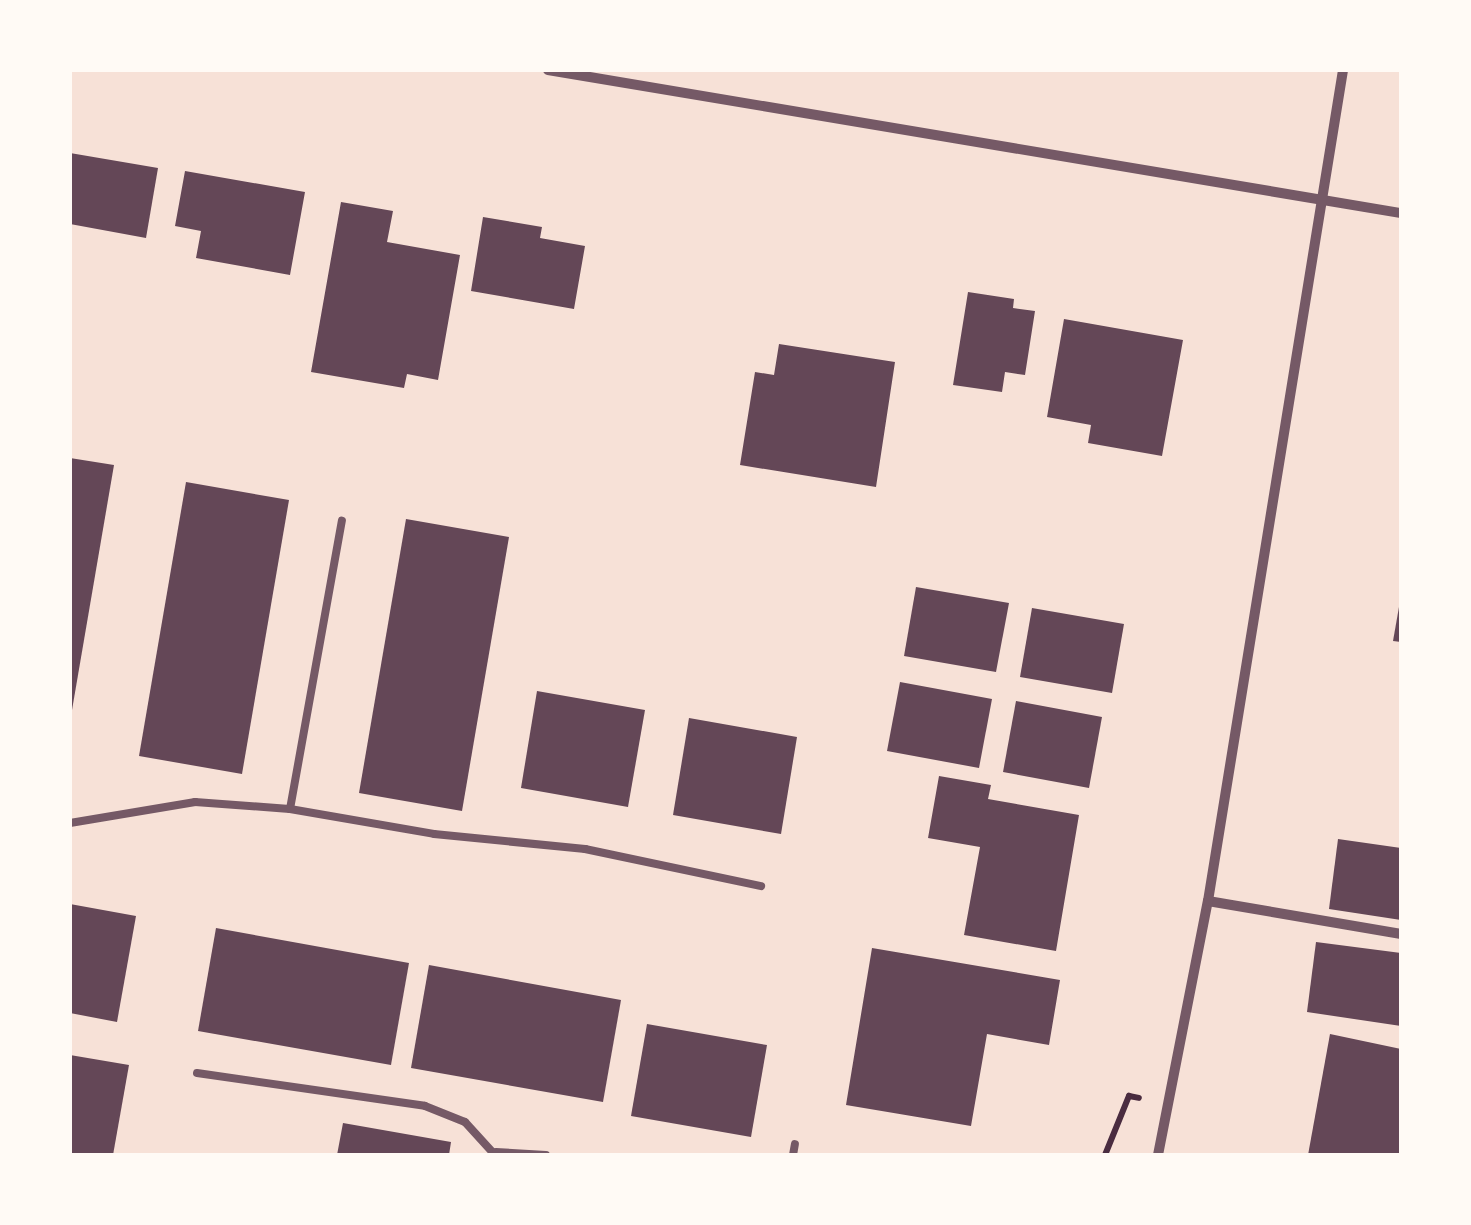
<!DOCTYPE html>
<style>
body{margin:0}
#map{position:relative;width:1471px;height:1225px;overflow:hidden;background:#f7e1d7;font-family:"Source Serif 4",serif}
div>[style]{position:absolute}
.building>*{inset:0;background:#644757}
.path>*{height:6px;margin:-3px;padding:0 3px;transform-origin:3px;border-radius:3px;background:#4a2c40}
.service>*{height:8px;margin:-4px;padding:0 4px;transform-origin:4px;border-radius:4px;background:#755966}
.minor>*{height:10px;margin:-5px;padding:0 5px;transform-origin:5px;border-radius:5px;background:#755966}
span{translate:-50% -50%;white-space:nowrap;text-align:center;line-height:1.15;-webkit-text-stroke:10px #fffaf5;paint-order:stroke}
.frame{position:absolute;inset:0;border:72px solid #fffaf5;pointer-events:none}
</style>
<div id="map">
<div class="building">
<div style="clip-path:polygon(70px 153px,158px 168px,146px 238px,70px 224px)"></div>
<div style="clip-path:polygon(185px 171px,305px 192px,290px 275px,196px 258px,201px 231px,175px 226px)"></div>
<div style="clip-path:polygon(341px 202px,393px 211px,387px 242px,460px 255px,438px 380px,407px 374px,404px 388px,311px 372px)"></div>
<div style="clip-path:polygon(483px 217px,542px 227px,540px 238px,585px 246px,574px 309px,471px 291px)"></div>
<div style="clip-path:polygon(968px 292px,1014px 299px,1013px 308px,1035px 311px,1025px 375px,1005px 372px,1002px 392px,953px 385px)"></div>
<div style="clip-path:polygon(1064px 319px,1183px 340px,1162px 456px,1088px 443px,1091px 425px,1047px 417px)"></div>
<div style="clip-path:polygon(779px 344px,895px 362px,876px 487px,740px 465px,755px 372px,774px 375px)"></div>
<div style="clip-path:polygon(70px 458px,114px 465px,72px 710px,70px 709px)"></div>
<div style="clip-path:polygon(186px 482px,289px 500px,242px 774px,139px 756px)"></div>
<div style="clip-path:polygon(406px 519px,509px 537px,462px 811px,359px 793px)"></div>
<div style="clip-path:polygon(916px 587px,1009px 603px,996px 672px,904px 656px)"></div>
<div style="clip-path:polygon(1399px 607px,1401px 607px,1401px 642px,1393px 641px)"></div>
<div style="clip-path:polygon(1032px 608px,1124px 624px,1112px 693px,1020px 677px)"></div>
<div style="clip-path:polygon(900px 682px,992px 699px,979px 768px,887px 751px)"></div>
<div style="clip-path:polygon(537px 691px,645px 710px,628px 807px,521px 788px)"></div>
<div style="clip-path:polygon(1016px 701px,1102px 717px,1089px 788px,1003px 772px)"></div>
<div style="clip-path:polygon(689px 718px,797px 737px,781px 834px,673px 815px)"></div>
<div style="clip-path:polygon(939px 776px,991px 785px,988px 799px,1079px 815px,1056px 951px,964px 935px,980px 847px,928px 838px)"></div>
<div style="clip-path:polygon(1338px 839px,1401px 848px,1401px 920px,1329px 909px)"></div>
<div style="clip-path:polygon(70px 904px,136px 916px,117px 1022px,70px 1013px)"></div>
<div style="clip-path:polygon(216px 928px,409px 963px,391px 1065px,198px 1031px)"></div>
<div style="clip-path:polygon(1316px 942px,1401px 953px,1401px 1026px,1307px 1012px)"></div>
<div style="clip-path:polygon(872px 948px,1060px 980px,1049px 1045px,987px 1034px,971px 1126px,846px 1105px)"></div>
<div style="clip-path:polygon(429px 965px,621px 1000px,603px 1102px,411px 1068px)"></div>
<div style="clip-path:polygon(647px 1024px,767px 1045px,751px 1137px,631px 1116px)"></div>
<div style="clip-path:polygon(1330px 1034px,1401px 1049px,1401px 1155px,1308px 1155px)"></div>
<div style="clip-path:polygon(70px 1055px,129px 1065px,113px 1155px,70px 1155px)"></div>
<div style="clip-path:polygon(343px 1123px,451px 1142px,449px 1155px,337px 1155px)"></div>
</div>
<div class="path">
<div style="left:1105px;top:1155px;width:64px;rotate:-67.9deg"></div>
<div style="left:1129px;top:1096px;width:10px;rotate:11deg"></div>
</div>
<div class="service">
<div style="left:290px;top:809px;width:293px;rotate:-79.8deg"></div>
<div style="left:70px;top:823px;width:127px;rotate:-9.5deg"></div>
<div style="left:195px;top:802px;width:95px;rotate:4.2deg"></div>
<div style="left:290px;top:809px;width:146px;rotate:9.8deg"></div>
<div style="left:434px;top:834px;width:152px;rotate:5.7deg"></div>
<div style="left:585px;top:849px;width:180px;rotate:11.9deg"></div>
<div style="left:197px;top:1073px;width:230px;rotate:8.2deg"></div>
<div style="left:425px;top:1106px;width:43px;rotate:21.8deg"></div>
<div style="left:465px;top:1122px;width:45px;rotate:47.7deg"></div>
<div style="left:496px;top:1152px;width:50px;rotate:3.4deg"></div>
<div style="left:793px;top:1155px;width:11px;rotate:-80deg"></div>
</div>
<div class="minor">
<div style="left:548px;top:70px;width:865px;rotate:9.52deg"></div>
<div style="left:1208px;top:901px;width:196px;rotate:9.7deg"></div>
<div style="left:1158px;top:1155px;width:259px;rotate:-78.9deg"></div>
<div style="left:1208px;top:901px;width:842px;rotate:-80.77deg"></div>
</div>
<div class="frame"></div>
</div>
